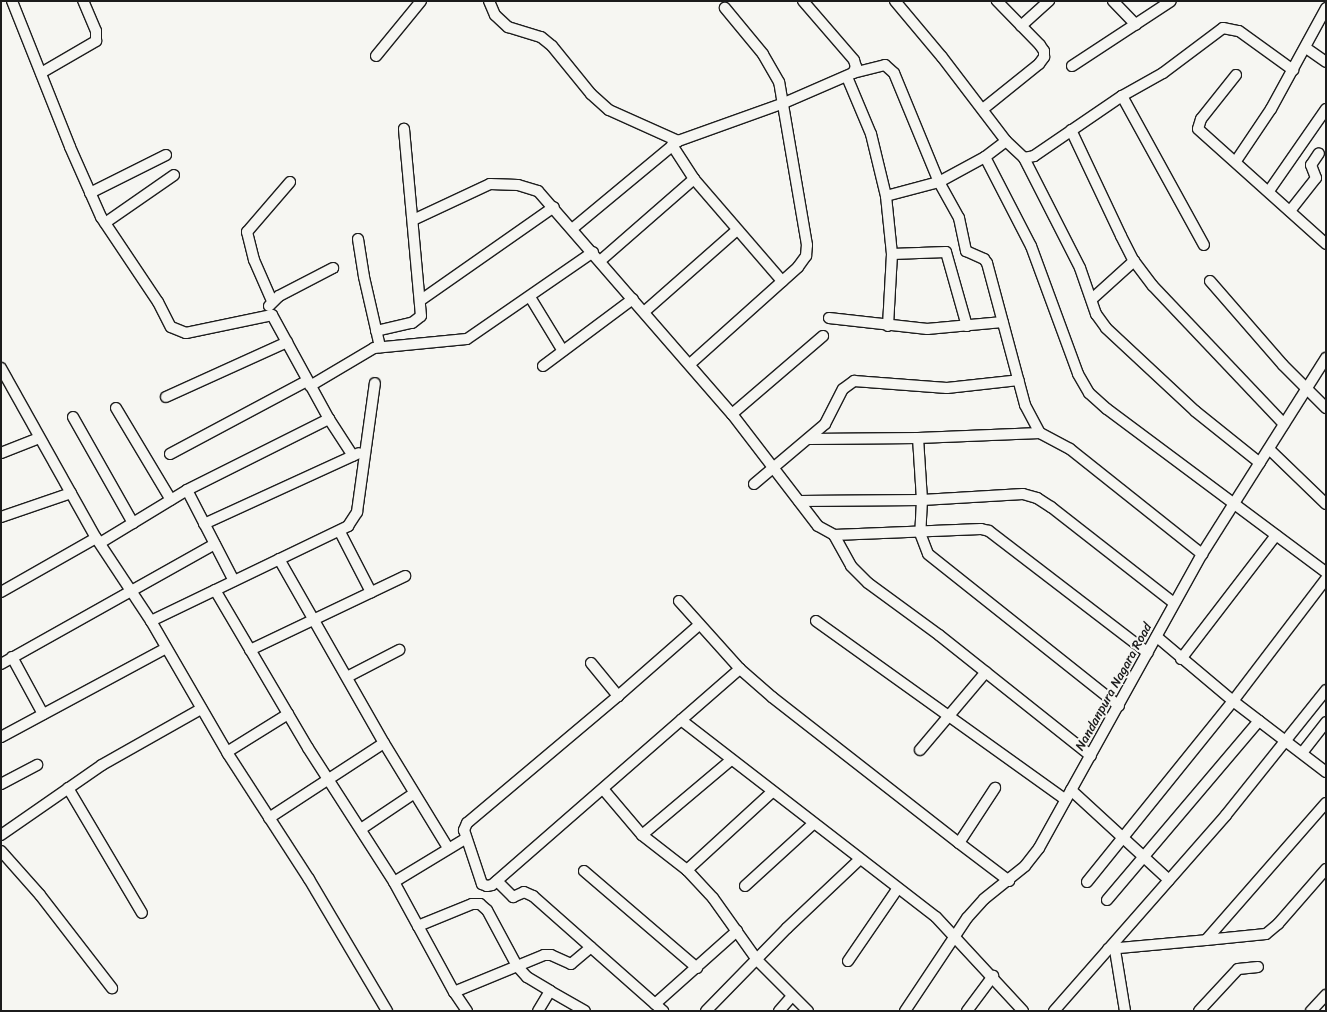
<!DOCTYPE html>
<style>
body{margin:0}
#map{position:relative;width:1327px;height:1012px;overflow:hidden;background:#f6f6f2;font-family:Sriracha,sans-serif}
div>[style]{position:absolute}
.roads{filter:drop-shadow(1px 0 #1c1c1c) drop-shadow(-1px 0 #1c1c1c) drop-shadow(0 1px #1c1c1c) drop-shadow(0 -1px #1c1c1c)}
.minor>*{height:10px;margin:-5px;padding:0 5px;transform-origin:5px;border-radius:5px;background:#f6f6f2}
span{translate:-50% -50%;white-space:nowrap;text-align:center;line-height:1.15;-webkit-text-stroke:4px #f6f6f2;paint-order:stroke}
.street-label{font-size:13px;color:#1c1c1c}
.frame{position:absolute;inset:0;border:2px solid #1c1c1c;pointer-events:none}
</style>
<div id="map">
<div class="roads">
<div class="minor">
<div style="left:12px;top:1px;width:157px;rotate:68.3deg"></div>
<div style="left:70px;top:147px;width:77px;rotate:66.1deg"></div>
<div style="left:101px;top:217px;width:102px;rotate:56.2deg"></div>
<div style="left:158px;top:302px;width:28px;rotate:63deg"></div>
<div style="left:171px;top:327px;width:16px;rotate:22deg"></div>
<div style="left:186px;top:333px;width:88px;rotate:-11.8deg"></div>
<div style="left:272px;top:315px;width:119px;rotate:61.3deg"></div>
<div style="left:329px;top:419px;width:44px;rotate:57deg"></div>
<div style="left:489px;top:1px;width:15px;rotate:67deg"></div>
<div style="left:495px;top:15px;width:18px;rotate:43deg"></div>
<div style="left:508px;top:27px;width:34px;rotate:17deg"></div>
<div style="left:541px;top:37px;width:14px;rotate:39deg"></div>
<div style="left:552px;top:46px;width:62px;rotate:50.9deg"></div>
<div style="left:591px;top:94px;width:24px;rotate:42deg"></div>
<div style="left:609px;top:110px;width:76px;rotate:24.2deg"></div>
<div style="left:895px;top:1px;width:73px;rotate:50deg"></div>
<div style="left:942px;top:57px;width:106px;rotate:52.7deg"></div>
<div style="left:1006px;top:141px;width:25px;rotate:43deg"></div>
<div style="left:1024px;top:158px;width:10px;rotate:-11deg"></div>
<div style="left:1034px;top:156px;width:107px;rotate:-34.3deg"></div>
<div style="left:1122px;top:96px;width:47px;rotate:-29.3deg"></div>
<div style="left:1163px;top:73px;width:75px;rotate:-36.9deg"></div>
<div style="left:1223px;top:28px;width:16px;rotate:11deg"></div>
<div style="left:1239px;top:31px;width:67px;rotate:35.8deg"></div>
<div style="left:1113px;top:1px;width:33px;rotate:46deg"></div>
<div style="left:1021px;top:26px;width:38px;rotate:-42deg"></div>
<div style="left:1306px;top:48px;width:24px;rotate:35deg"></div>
<div style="left:376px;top:56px;width:71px;rotate:-50.7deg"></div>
<div style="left:1072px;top:66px;width:118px;rotate:-33.3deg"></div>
<div style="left:41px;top:73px;width:64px;rotate:-30.2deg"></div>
<div style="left:96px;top:41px;width:10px;rotate:-90deg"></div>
<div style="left:96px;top:31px;width:33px;rotate:-113deg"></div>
<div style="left:853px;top:73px;width:33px;rotate:-14deg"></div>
<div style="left:885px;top:65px;width:12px;rotate:42deg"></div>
<div style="left:894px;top:73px;width:118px;rotate:67.6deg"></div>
<div style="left:939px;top:182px;width:41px;rotate:60.9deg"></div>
<div style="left:959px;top:218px;width:34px;rotate:78deg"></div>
<div style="left:966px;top:251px;width:20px;rotate:24deg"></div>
<div style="left:984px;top:259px;width:5px;rotate:53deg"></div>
<div style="left:987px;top:263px;width:147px;rotate:75deg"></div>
<div style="left:1025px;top:405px;width:32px;rotate:62deg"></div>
<div style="left:1040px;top:433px;width:34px;rotate:28deg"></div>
<div style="left:1070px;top:449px;width:169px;rotate:38.5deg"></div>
<div style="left:1236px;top:75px;width:56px;rotate:128.5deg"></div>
<div style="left:1201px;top:119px;width:10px;rotate:107deg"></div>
<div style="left:1198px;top:129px;width:172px;rotate:41.9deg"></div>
<div style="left:847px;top:77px;width:62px;rotate:67.2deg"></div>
<div style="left:871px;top:134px;width:64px;rotate:76.4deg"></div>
<div style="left:886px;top:196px;width:58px;rotate:84.1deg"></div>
<div style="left:892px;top:254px;width:72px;rotate:93.2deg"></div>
<div style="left:1122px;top:96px;width:170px;rotate:61.2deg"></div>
<div style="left:983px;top:109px;width:72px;rotate:-38.8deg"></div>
<div style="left:1039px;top:64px;width:9px;rotate:-54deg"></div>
<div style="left:1044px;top:57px;width:6px;rotate:-90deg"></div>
<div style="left:1044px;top:51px;width:7px;rotate:-124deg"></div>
<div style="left:1040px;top:45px;width:62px;rotate:-134.3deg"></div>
<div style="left:1071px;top:130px;width:117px;rotate:64.7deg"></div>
<div style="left:1121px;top:236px;width:28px;rotate:63deg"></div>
<div style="left:1134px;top:261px;width:31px;rotate:53deg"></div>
<div style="left:1153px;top:286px;width:190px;rotate:46.5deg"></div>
<div style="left:672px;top:145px;width:40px;rotate:57.1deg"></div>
<div style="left:694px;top:179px;width:135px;rotate:49.2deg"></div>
<div style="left:985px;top:157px;width:100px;rotate:62.7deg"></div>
<div style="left:1031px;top:246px;width:136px;rotate:69.8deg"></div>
<div style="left:1078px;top:374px;width:22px;rotate:60deg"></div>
<div style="left:1089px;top:393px;width:24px;rotate:42deg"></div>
<div style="left:1107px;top:409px;width:273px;rotate:36.7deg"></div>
<div style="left:1024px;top:158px;width:123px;rotate:63deg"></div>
<div style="left:1080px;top:268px;width:49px;rotate:70.8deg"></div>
<div style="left:1096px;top:314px;width:17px;rotate:54deg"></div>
<div style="left:1106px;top:328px;width:122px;rotate:43deg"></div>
<div style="left:1195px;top:411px;width:83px;rotate:38.7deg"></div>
<div style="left:1236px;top:161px;width:63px;rotate:-56.1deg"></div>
<div style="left:1271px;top:109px;width:115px;rotate:-61.4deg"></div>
<div style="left:1269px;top:191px;width:100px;rotate:-55.2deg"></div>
<div style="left:90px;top:193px;width:85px;rotate:-26.6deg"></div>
<div style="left:886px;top:196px;width:55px;rotate:-14.8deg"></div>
<div style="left:939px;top:182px;width:52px;rotate:-28.5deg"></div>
<div style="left:985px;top:157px;width:26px;rotate:-37deg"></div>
<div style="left:1290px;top:211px;width:42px;rotate:-51.8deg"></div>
<div style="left:1316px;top:178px;width:14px;rotate:-111deg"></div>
<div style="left:1311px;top:165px;width:14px;rotate:-56deg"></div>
<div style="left:413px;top:220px;width:85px;rotate:-25.1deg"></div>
<div style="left:490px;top:184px;width:28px;rotate:2deg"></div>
<div style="left:518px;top:185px;width:21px;rotate:17deg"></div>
<div style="left:538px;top:191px;width:296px;rotate:49deg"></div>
<div style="left:732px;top:414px;width:141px;rotate:52.5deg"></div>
<div style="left:818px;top:526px;width:18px;rotate:29deg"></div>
<div style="left:834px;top:535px;width:147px;rotate:-2.3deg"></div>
<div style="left:981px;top:529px;width:8px;rotate:14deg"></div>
<div style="left:989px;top:531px;width:200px;rotate:37.5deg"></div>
<div style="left:105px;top:223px;width:84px;rotate:-34.8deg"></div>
<div style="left:572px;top:229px;width:138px;rotate:-39.7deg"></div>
<div style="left:678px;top:141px;width:113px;rotate:-19.7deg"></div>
<div style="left:784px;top:103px;width:75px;rotate:-23.5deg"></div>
<div style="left:853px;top:73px;width:7px;rotate:-63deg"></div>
<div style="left:856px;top:67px;width:7px;rotate:-106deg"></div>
<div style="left:854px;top:60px;width:78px;rotate:-130.8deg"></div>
<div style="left:358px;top:239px;width:38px;rotate:81deg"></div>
<div style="left:364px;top:277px;width:72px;rotate:77.1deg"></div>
<div style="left:892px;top:254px;width:54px;rotate:-2.1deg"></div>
<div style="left:946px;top:252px;width:77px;rotate:74.2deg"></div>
<div style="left:600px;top:261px;width:125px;rotate:-41.1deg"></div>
<div style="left:1210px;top:281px;width:111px;rotate:49deg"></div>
<div style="left:1283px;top:365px;width:61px;rotate:45deg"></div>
<div style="left:530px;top:297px;width:63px;rotate:58.6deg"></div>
<div style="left:1092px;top:299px;width:57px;rotate:-42.1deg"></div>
<div style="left:421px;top:300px;width:162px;rotate:-35deg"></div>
<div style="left:272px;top:301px;width:45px;rotate:-113.7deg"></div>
<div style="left:254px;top:260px;width:29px;rotate:-104deg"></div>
<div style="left:247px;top:232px;width:66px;rotate:-49.3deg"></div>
<div style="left:269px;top:306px;width:14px;rotate:-45deg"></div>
<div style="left:279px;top:296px;width:61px;rotate:-27.4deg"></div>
<div style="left:644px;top:312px;width:124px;rotate:-41.4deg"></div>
<div style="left:829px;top:318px;width:99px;rotate:6.4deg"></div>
<div style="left:927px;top:329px;width:76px;rotate:-5.3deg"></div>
<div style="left:376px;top:331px;width:37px;rotate:-13deg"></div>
<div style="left:412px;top:323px;width:11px;rotate:-38deg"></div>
<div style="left:421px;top:316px;width:188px;rotate:-95.2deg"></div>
<div style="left:690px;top:364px;width:145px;rotate:-41.9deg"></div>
<div style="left:798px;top:267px;width:14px;rotate:-54deg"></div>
<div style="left:806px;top:256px;width:11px;rotate:-85deg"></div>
<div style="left:807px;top:245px;width:165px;rotate:-99.7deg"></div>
<div style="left:779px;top:82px;width:32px;rotate:-120deg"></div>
<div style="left:763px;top:54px;width:60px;rotate:-129.6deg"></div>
<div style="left:543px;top:366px;width:112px;rotate:-36.7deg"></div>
<div style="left:1px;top:368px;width:195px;rotate:60.8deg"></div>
<div style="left:96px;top:538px;width:100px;rotate:56.5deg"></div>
<div style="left:151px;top:621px;width:154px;rotate:59.9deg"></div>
<div style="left:228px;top:754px;width:149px;rotate:57.1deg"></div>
<div style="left:309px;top:879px;width:153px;rotate:59.4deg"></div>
<div style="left:310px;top:386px;width:74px;rotate:-30.7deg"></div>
<div style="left:374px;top:348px;width:93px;rotate:-5.5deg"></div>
<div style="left:467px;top:339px;width:153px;rotate:-34.6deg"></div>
<div style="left:166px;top:397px;width:133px;rotate:-24.4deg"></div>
<div style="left:116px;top:408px;width:107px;rotate:59.1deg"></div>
<div style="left:732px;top:414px;width:120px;rotate:-40.6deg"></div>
<div style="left:73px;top:417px;width:122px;rotate:60.5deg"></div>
<div style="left:918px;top:438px;width:62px;rotate:86.3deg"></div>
<div style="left:922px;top:500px;width:33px;rotate:93deg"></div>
<div style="left:920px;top:533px;width:22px;rotate:69deg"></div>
<div style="left:928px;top:554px;width:244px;rotate:38.5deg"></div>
<div style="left:809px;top:439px;width:109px;rotate:-0.5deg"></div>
<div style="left:918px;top:438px;width:122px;rotate:-2.3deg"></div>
<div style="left:1269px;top:449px;width:79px;rotate:44deg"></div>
<div style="left:1px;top:453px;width:41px;rotate:-21.5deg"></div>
<div style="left:170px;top:454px;width:155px;rotate:-28.1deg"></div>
<div style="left:754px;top:484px;width:93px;rotate:-40.2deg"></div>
<div style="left:825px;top:424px;width:39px;rotate:-63deg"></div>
<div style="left:843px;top:389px;width:14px;rotate:-36deg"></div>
<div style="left:854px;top:381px;width:93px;rotate:4.3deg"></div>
<div style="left:947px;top:388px;width:72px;rotate:-6.3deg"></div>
<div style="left:187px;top:490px;width:102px;rotate:62.7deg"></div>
<div style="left:799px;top:501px;width:123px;rotate:-0.5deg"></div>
<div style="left:922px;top:500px;width:101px;rotate:-3.4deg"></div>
<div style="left:1023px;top:494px;width:15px;rotate:16deg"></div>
<div style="left:1037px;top:498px;width:17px;rotate:33deg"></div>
<div style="left:1051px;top:507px;width:156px;rotate:38deg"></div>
<div style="left:1px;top:517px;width:74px;rotate:-18.9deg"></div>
<div style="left:204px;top:524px;width:170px;rotate:-24.6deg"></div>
<div style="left:340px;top:532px;width:68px;rotate:62.7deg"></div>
<div style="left:834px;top:535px;width:35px;rotate:61deg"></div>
<div style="left:851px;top:566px;width:24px;rotate:45deg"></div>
<div style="left:868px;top:583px;width:88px;rotate:36.2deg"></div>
<div style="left:939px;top:635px;width:194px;rotate:38.5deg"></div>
<div style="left:100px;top:543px;width:102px;rotate:-31.3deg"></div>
<div style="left:187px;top:490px;width:159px;rotate:-26.6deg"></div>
<div style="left:279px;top:559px;width:212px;rotate:60.3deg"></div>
<div style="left:384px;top:743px;width:123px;rotate:58.6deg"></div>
<div style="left:215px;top:590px;width:183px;rotate:59.5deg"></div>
<div style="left:308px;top:748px;width:159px;rotate:57.3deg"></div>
<div style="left:394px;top:882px;width:50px;rotate:61.4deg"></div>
<div style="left:1px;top:592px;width:109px;rotate:-29.6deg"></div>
<div style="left:679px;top:601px;width:91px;rotate:48.1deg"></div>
<div style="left:740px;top:669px;width:43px;rotate:41.2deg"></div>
<div style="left:772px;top:697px;width:237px;rotate:38deg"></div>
<div style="left:959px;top:843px;width:66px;rotate:-56.8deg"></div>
<div style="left:151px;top:621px;width:219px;rotate:-25.7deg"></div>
<div style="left:348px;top:526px;width:17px;rotate:-57deg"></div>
<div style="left:357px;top:512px;width:130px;rotate:-82.1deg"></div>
<div style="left:816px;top:621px;width:307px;rotate:35.6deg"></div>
<div style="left:1157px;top:637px;width:99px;rotate:40.1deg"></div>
<div style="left:1233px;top:701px;width:117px;rotate:37.4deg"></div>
<div style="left:250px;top:650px;width:172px;rotate:-25.5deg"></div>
<div style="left:12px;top:657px;width:65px;rotate:61.5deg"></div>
<div style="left:1181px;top:659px;width:156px;rotate:-52.5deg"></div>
<div style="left:591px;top:663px;width:43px;rotate:50.7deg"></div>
<div style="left:618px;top:696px;width:197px;rotate:139.9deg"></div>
<div style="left:467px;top:823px;width:8px;rotate:113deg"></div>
<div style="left:464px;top:830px;width:57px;rotate:71.6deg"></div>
<div style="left:482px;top:884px;width:5px;rotate:22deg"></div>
<div style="left:487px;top:886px;width:5px;rotate:-11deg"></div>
<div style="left:492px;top:885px;width:329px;rotate:-41.1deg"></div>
<div style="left:1px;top:664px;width:245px;rotate:-29.3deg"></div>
<div style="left:347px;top:677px;width:59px;rotate:-27.4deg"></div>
<div style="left:618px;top:696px;width:108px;rotate:-41.2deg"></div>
<div style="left:681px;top:720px;width:322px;rotate:37.7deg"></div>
<div style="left:936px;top:917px;width:128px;rotate:47.2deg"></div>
<div style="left:1px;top:737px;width:187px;rotate:-28.3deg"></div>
<div style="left:920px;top:750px;width:102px;rotate:-49.8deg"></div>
<div style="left:227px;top:752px;width:72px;rotate:-31.9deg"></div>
<div style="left:1302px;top:753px;width:39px;rotate:-52deg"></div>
<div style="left:1px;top:784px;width:41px;rotate:-27.8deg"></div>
<div style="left:68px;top:788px;width:145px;rotate:59.4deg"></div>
<div style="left:603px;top:789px;width:60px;rotate:49.7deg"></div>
<div style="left:642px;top:835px;width:57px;rotate:37.9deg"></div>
<div style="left:687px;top:870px;width:38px;rotate:47deg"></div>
<div style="left:713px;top:898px;width:76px;rotate:54.6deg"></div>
<div style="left:757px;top:960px;width:72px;rotate:45deg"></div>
<div style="left:1071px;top:790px;width:133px;rotate:42.6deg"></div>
<div style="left:269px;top:818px;width:137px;rotate:-33.1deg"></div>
<div style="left:361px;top:829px;width:63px;rotate:-33.9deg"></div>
<div style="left:1px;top:835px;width:123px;rotate:-34.7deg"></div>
<div style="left:102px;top:765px;width:114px;rotate:-29.5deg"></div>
<div style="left:642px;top:835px;width:116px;rotate:-40.1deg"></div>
<div style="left:959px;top:843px;width:63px;rotate:37.2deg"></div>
<div style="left:1px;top:851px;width:59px;rotate:48.4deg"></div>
<div style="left:40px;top:895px;width:118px;rotate:52.3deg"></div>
<div style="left:687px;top:870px;width:115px;rotate:-42.5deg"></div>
<div style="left:584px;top:871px;width:149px;rotate:40.6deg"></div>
<div style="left:497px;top:881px;width:23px;rotate:45deg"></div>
<div style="left:513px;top:897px;width:12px;rotate:-24deg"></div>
<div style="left:524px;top:892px;width:10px;rotate:24deg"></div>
<div style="left:533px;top:896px;width:174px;rotate:41.5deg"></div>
<div style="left:394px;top:882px;width:83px;rotate:-31.2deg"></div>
<div style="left:1087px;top:882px;width:233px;rotate:-51.1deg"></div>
<div style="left:1233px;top:701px;width:153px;rotate:-52.7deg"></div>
<div style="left:745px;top:886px;width:92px;rotate:-42.4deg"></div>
<div style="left:1107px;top:900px;width:235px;rotate:-49.7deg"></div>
<div style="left:1206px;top:940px;width:60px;rotate:-5.7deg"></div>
<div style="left:1266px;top:934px;width:16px;rotate:-40deg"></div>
<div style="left:1278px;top:924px;width:73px;rotate:-48.9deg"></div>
<div style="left:1108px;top:949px;width:98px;rotate:-5.2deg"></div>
<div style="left:1206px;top:940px;width:182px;rotate:-48.8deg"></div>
<div style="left:1115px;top:950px;width:62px;rotate:80.7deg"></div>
<div style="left:848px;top:961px;width:88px;rotate:-55.6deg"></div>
<div style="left:550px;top:991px;width:40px;rotate:29.7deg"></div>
<div style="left:454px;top:992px;width:97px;rotate:-22.3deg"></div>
<div style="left:544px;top:955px;width:7px"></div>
<div style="left:551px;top:955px;width:22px;rotate:24deg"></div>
<div style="left:571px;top:964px;width:26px;rotate:-40deg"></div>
<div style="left:655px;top:1004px;width:110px;rotate:-41.7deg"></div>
<div style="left:467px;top:1011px;width:23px;rotate:-124deg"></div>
<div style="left:454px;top:992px;width:75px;rotate:-118.6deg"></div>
<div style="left:418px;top:926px;width:58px;rotate:-22.2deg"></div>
<div style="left:472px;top:904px;width:8px"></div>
<div style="left:480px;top:904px;width:9px;rotate:41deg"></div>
<div style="left:487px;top:910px;width:64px;rotate:61.8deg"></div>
<div style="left:517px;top:966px;width:15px;rotate:48deg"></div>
<div style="left:527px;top:977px;width:27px;rotate:31deg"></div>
<div style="left:550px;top:991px;width:23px;rotate:121deg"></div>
<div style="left:706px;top:1011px;width:116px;rotate:-45.7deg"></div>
<div style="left:787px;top:928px;width:100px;rotate:-43.4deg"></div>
<div style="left:779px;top:1011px;width:20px;rotate:-49deg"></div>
<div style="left:905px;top:1011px;width:112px;rotate:-56.3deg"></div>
<div style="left:967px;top:918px;width:25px;rotate:-48deg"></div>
<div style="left:984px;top:899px;width:53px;rotate:-38.8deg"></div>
<div style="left:1025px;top:866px;width:23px;rotate:-52deg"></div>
<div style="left:1039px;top:848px;width:336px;rotate:-61deg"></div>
<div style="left:1202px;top:554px;width:232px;rotate:-57.7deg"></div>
<div style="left:967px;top:1011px;width:44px;rotate:-53.4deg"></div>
<div style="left:1054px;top:1011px;width:261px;rotate:-48.7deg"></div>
<div style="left:1226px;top:815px;width:160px;rotate:-51.3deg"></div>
<div style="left:1199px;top:1011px;width:57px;rotate:-47.1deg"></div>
<div style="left:1238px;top:969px;width:20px;rotate:-6deg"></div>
<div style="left:1311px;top:1011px;width:22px;rotate:-47deg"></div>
</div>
</div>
<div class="street-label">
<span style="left:1114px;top:687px;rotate:-61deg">Nandanpura Nagara Road</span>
</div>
<div class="frame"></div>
</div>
